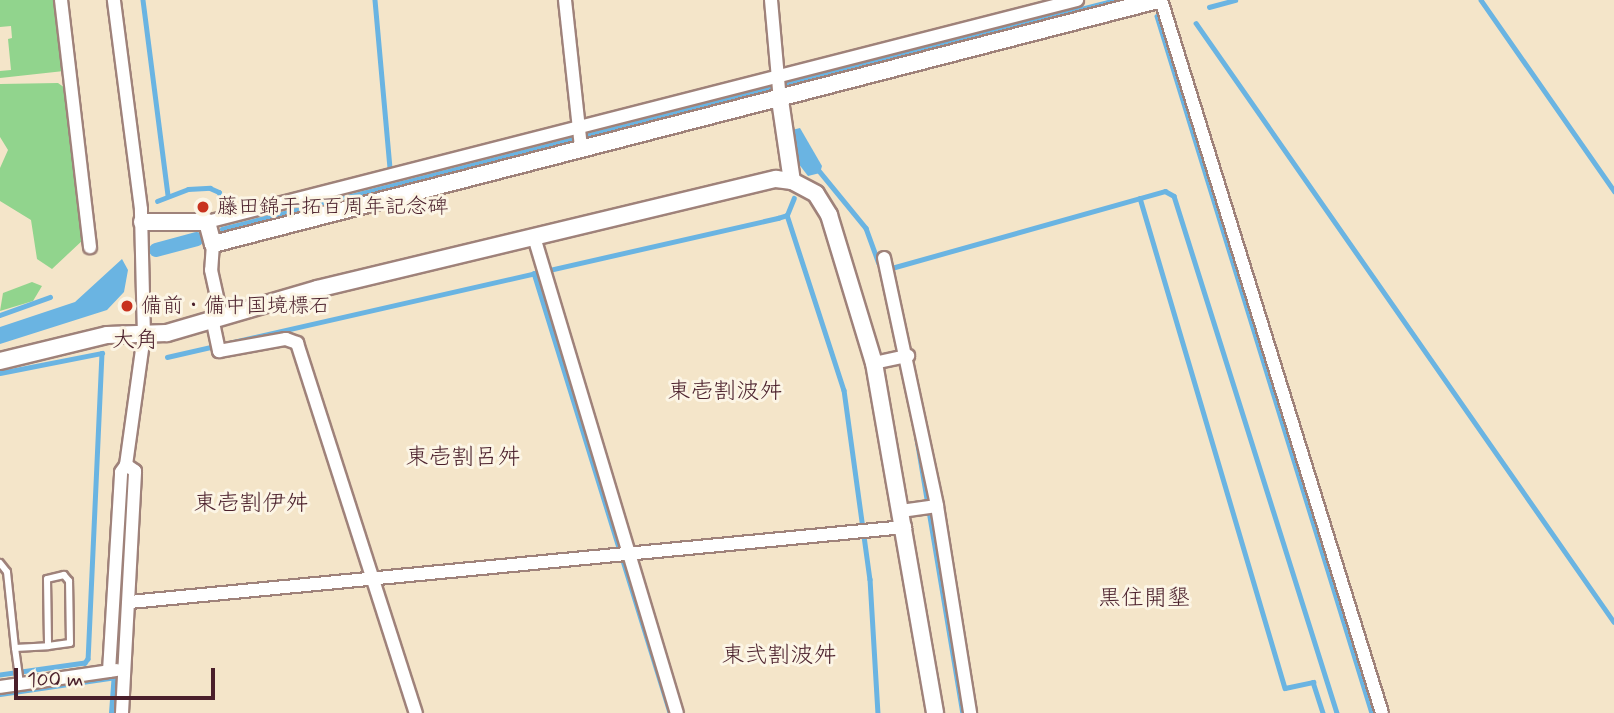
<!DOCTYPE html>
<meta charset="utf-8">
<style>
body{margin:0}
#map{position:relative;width:1614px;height:713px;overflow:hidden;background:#f4e5c9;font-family:Mynerve,"Klee One",sans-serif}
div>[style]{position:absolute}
.green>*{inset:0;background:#91d48d}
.water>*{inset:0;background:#6ab4e2}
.stream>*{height:4.5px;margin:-2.25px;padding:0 2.25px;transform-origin:2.25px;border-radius:2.25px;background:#6ab4e2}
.canal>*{height:14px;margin:-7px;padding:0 7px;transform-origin:7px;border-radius:7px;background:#6ab4e2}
.roads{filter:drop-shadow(2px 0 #9f827a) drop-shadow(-2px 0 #9f827a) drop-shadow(0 2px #9f827a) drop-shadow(0 -2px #9f827a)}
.service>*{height:6px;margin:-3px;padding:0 3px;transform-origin:3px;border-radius:3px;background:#fff}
.minor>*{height:12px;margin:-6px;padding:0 6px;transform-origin:6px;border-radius:6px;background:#fff}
.tertiary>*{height:16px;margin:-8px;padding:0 8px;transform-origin:8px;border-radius:8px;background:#fff}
.dots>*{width:19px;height:19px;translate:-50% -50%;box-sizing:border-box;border:4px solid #fcf5e5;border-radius:50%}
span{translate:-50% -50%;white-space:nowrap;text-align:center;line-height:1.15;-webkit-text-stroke:6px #fcf5e5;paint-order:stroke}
.poi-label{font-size:21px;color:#4a1f2b}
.left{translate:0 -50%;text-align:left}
.neighbourhood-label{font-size:23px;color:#4a1f2b}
.scale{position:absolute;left:14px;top:668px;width:201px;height:32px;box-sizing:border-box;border:4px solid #4a1f2b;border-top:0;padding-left:9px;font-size:21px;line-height:24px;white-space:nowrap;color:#4a1f2b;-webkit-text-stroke:5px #fcf5e5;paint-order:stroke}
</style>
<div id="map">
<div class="green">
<div style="clip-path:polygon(0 0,55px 0,64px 71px,0 78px,0 71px,11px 70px,8px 39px,12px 38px,11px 26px,0 27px)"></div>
<div style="clip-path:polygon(58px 83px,65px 88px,84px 239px,52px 269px,37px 259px,31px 220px,0 201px,0 168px,8px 150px,0 137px,0 84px)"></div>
<div style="clip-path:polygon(32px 282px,42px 286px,33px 301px,0 311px,3px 293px)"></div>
</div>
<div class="water">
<div style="clip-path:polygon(800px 128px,822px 166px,820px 173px,808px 176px,798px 163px,792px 130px)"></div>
<div style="clip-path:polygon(122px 259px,128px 270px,124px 292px,107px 310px,0 344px,0 327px,75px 302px)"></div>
</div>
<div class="stream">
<div style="left:143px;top:0;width:197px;rotate:82.7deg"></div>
<div style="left:375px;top:0;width:170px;rotate:84.9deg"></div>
<div style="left:1481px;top:0;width:233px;rotate:55.1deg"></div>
<div style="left:1209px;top:7px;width:27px;rotate:-15deg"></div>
<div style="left:1157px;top:16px;width:729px;rotate:72.86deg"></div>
<div style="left:1196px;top:23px;width:730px;rotate:55.09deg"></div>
<div style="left:816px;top:167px;width:79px;rotate:50.7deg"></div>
<div style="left:866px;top:228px;width:37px;rotate:70deg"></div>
<div style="left:1140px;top:198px;width:511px;rotate:73.52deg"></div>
<div style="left:1285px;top:688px;width:29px;rotate:-12deg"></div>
<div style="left:1313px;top:682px;width:33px;rotate:72deg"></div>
<div style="left:157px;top:201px;width:33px;rotate:-21deg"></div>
<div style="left:188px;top:189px;width:22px;rotate:-3deg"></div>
<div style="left:210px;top:188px;width:10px;rotate:24deg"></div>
<div style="left:219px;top:192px;width:25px;rotate:63deg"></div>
<div style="left:787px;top:215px;width:184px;rotate:72deg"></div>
<div style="left:844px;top:390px;width:191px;rotate:82.2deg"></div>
<div style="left:870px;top:579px;width:134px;rotate:86.6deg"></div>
<div style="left:222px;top:229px;width:923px;rotate:-14.37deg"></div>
<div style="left:888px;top:269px;width:288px;rotate:-15.7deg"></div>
<div style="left:1165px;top:191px;width:10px;rotate:29deg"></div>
<div style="left:1174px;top:196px;width:542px;rotate:72.5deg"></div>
<div style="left:534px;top:273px;width:461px;rotate:72.8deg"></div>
<div style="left:0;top:315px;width:53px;rotate:-19.8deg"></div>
<div style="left:167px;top:357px;width:627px;rotate:-12.82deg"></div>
<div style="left:778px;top:218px;width:9px;rotate:-18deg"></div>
<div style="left:787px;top:215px;width:18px;rotate:-68deg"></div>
<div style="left:0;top:373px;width:104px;rotate:-11.1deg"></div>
<div style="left:102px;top:353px;width:306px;rotate:92.6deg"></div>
<div style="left:88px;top:659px;width:5px;rotate:127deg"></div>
<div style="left:85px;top:663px;width:86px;rotate:172deg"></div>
<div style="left:917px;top:439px;width:278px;rotate:80.5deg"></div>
<div style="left:0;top:694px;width:117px;rotate:-8.3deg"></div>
<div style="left:111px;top:713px;width:219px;rotate:-85.8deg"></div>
</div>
<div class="canal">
<div style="left:156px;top:250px;width:42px;rotate:-15deg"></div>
</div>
<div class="roads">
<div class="service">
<div style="left:0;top:563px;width:11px;rotate:52deg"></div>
<div style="left:7px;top:572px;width:76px;rotate:84deg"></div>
<div style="left:15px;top:648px;width:33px;rotate:-3deg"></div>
<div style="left:48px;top:646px;width:22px;rotate:-8deg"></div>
<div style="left:70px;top:643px;width:62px;rotate:-90.9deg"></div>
<div style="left:69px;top:581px;width:8px;rotate:-130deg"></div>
<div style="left:64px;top:575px;width:17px;rotate:167deg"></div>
<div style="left:47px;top:579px;width:67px;rotate:89.1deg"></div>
<div style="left:15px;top:648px;width:36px;rotate:82deg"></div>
</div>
<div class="minor">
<div style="left:61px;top:0;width:249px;rotate:83.3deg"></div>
<div style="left:565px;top:0;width:149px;rotate:83.8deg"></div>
<div style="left:771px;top:0;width:100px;rotate:84.9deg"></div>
<div style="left:1161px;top:0;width:746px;rotate:72.78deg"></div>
<div style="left:207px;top:222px;width:898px;rotate:-14.31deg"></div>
<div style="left:534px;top:237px;width:497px;rotate:73.3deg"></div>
<div style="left:213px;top:244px;width:26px;rotate:94deg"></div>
<div style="left:211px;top:270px;width:46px;rotate:77.5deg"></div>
<div style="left:884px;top:258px;width:254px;rotate:77.9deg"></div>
<div style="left:937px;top:506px;width:210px;rotate:80.9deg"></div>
<div style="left:212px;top:318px;width:34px;rotate:78deg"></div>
<div style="left:219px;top:351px;width:68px;rotate:-10.2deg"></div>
<div style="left:286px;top:339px;width:12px;rotate:20deg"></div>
<div style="left:297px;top:343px;width:389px;rotate:72.2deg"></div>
<div style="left:874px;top:363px;width:35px;rotate:-12deg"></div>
<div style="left:901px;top:511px;width:36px;rotate:-8deg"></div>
<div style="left:130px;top:602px;width:779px;rotate:-5.53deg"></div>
<div style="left:109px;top:671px;width:199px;rotate:-86.5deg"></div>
<div style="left:121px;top:472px;width:9px;rotate:-54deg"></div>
<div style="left:126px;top:465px;width:130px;rotate:-82.1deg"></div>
<div style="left:144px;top:336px;width:127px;rotate:-91.4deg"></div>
<div style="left:141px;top:209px;width:211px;rotate:-97.4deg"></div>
<div style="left:0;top:687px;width:118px;rotate:-8.3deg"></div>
<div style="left:122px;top:713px;width:242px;rotate:-86.9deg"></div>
<div style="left:135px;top:471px;width:11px;rotate:-146deg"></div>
</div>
<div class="tertiary">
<div style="left:780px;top:100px;width:82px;rotate:81.6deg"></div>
<div style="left:792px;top:181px;width:27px;rotate:28deg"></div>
<div style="left:816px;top:194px;width:25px;rotate:58deg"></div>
<div style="left:829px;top:215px;width:155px;rotate:73.1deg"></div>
<div style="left:874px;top:363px;width:355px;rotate:80.1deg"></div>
<div style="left:142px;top:222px;width:65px"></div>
<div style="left:207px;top:222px;width:23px;rotate:75deg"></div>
<div style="left:213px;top:244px;width:976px;rotate:-14.48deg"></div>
<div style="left:0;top:361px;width:110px;rotate:-13.7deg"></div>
<div style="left:107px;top:335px;width:60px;rotate:-1.9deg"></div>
<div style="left:167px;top:333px;width:156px;rotate:-16.3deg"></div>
<div style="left:317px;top:289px;width:472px;rotate:-13.5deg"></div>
<div style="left:776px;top:179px;width:16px;rotate:7deg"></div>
</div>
</div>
<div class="dots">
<div style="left:203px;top:207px;background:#c8321e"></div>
<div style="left:127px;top:306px;background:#c8321e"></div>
</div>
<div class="poi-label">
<span class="left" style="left:217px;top:207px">藤田錦干拓百周年記念碑</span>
<span class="left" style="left:141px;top:306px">備前・備中国境標石</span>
</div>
<div class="neighbourhood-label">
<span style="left:135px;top:341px">大角</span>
<span style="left:725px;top:392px">東壱割波舛</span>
<span style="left:463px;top:458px">東壱割呂舛</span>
<span style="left:251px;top:504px">東壱割伊舛</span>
<span style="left:1144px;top:599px">黒住開墾</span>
<span style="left:779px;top:656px">東弐割波舛</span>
</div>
<div class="scale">100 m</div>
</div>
